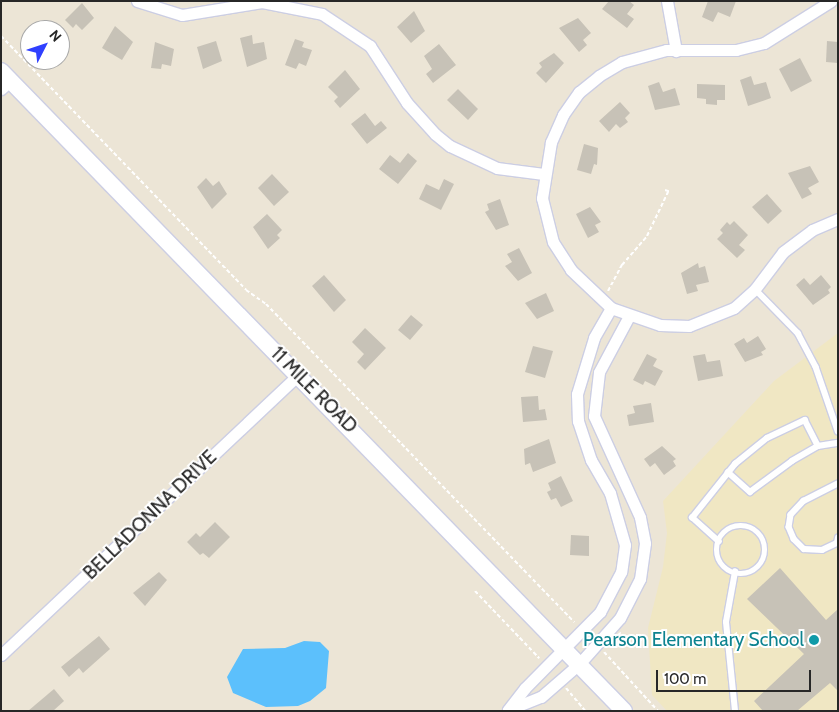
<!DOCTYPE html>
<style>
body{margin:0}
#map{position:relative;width:839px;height:712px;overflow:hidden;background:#ece5d6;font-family:Cabin,sans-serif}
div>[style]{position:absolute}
.education>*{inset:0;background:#f0e7c3}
.water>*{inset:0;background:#5cc0fc}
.building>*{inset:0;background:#c7c2b7}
.path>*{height:2px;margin-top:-1px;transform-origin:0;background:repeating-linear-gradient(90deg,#fff 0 4px,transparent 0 6.5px)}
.roads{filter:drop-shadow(1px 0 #cccee3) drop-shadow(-1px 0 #cccee3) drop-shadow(0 1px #cccee3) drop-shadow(0 -1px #cccee3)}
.lane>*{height:5.5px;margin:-2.75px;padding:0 2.75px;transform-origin:2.75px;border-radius:2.75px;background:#fff}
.lane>.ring{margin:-2.75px;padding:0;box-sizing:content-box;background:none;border:5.5px solid #fff;border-radius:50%}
.street>*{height:11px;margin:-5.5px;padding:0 5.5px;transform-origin:5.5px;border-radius:5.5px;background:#fff}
.secondary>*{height:16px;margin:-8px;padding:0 8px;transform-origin:8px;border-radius:8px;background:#fff}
.dots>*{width:14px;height:14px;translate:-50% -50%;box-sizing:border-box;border:2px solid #fff;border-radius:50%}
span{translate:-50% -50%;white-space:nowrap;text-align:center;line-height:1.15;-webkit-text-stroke:4px #fff;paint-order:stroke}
.street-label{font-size:19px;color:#272727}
.culture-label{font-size:19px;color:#0d838f}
.right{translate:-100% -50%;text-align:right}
.frame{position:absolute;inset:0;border:2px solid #272727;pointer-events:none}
.north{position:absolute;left:20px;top:20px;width:50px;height:50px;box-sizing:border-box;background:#fff;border:1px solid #a9a9a9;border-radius:50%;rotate:49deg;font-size:14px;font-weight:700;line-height:20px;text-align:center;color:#272727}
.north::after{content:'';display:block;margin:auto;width:18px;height:22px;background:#3040ff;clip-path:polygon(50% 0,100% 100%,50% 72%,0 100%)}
.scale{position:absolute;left:656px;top:670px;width:155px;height:22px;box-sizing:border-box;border:2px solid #272727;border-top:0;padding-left:6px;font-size:15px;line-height:18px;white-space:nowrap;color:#272727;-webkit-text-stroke:4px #fff;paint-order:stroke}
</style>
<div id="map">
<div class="education">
<div style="clip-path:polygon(838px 333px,838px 711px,667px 711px,652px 695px,648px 628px,663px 567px,667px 533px,663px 501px,774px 381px)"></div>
</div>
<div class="water">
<div style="clip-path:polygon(304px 641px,320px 642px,329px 651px,326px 688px,310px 701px,298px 706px,266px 707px,233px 693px,227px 677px,243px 649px,285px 648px)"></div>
</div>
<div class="building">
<div style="clip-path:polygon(609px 1px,629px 1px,634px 5px,627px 14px,634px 19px,627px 28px,602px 9px)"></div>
<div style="clip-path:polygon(708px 1px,736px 1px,730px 17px,718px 12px,713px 22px,702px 17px)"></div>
<div style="clip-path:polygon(82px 3px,94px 18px,82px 30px,76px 24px,73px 28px,65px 20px)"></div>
<div style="clip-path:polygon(414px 11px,425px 31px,411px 43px,397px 27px)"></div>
<div style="clip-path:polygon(578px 18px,591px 33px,583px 40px,587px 45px,579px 52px,559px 28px)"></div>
<div style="clip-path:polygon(115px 26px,133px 42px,122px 60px,102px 48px)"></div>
<div style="clip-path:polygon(252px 35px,253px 44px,264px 42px,267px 59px,247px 67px,240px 38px)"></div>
<div style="clip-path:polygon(295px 39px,304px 42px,302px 47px,312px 50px,306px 66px,299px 63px,296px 69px,285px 65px)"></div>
<div style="clip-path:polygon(216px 41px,222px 61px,203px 69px,197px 47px)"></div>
<div style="clip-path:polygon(827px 41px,838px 42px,838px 63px,826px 62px)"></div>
<div style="clip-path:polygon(155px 42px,174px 49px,171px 66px,162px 64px,161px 69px,151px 68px)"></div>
<div style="clip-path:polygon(439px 44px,456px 65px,433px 83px,426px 74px,432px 69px,424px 56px)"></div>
<div style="clip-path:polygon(554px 53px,564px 63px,546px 83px,536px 73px,542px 67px,539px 63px)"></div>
<div style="clip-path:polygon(800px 58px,812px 81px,791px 92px,779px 69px)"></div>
<div style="clip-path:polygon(345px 70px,360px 89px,340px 108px,334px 101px,338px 97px,328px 87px)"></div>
<div style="clip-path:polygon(751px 76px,754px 85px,766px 82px,771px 98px,748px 106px,740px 80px)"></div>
<div style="clip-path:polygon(659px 82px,663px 92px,675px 88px,680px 105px,655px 110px,648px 86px)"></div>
<div style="clip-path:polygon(697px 84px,725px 85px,725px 100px,717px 100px,717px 105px,706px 104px,706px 99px,697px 98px)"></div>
<div style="clip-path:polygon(458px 89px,478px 109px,468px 120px,447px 100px)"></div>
<div style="clip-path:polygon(620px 102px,630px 113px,625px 118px,628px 122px,620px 128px,616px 124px,609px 132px,599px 121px)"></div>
<div style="clip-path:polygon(365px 113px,375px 126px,381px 121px,387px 128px,367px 144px,351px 124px)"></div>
<div style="clip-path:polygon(584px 144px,598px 148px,597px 165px,594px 164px,591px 174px,577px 170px)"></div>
<div style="clip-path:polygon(408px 153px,417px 161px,398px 184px,379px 169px,390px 155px,400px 163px)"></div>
<div style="clip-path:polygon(810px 166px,819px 182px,808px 188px,812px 194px,802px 199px,788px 173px)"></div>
<div style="clip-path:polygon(272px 174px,289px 192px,274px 206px,258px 188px)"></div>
<div style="clip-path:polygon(206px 178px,213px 186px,219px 181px,227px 194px,212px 209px,197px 187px)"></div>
<div style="clip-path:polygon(444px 179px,454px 184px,441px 210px,419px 199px,426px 184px,439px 190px)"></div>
<div style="clip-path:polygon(767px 194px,782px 211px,768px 224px,752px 207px)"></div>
<div style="clip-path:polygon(500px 199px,509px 225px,496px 230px,485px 212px,489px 210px,487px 204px)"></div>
<div style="clip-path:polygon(590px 207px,601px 222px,595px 225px,599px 232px,588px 238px,576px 214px)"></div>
<div style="clip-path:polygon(267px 214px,282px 230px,277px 235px,280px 238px,268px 249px,253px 227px)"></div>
<div style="clip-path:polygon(734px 221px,748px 235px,739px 245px,745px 250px,737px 258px,717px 239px,723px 233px,720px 230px,727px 222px,730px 225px)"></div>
<div style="clip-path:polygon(519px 248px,532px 273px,518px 281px,505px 266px,512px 262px,507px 254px)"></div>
<div style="clip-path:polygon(698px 263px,699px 268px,705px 266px,709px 282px,696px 285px,698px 291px,687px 294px,681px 273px)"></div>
<div style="clip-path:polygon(324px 275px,346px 300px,334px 312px,312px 286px)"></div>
<div style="clip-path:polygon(821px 275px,831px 287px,828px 290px,830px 293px,813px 305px,796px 285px,804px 278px,810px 285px)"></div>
<div style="clip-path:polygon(546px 293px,554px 311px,537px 319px,525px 303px)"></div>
<div style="clip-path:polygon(411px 315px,423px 325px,410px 340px,398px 330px)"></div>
<div style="clip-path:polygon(365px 328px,386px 348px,365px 370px,357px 362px,364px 354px,352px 342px)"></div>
<div style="clip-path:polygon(758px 336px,766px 349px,761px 352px,763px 355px,745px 362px,734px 344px,744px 338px,747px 343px)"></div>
<div style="clip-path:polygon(533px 346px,553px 351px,545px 378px,525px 372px)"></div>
<div style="clip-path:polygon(647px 354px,657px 359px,653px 366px,663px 371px,655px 386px,645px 381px,643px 385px,633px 380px)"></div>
<div style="clip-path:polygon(705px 354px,707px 362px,720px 360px,723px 376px,698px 381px,693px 356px)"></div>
<div style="clip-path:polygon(538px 396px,539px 410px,545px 409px,547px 420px,523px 422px,521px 397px)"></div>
<div style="clip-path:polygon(651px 403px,654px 422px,629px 426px,627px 415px,635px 413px,633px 406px)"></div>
<div style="clip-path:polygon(549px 439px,556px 463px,533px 472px,530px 463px,525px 465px,524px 449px)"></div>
<div style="clip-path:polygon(662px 446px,676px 459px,673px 461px,676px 466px,664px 475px,655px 463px,650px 467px,644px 459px)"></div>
<div style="clip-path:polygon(561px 476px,573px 501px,561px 507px,556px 498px,551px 500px,547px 492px,551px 490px,548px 483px)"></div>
<div style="clip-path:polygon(215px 522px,230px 537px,209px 558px,203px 553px,200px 555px,187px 542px,196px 533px,200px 537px)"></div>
<div style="clip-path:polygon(571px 535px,589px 536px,589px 556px,570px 555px)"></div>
<div style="clip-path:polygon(780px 568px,826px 620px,838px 609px,838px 691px,830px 683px,797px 711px,763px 711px,754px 701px,804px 654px,747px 599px)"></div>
<div style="clip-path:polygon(159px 572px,167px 580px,145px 606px,133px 593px)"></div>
<div style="clip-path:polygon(99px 636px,110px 649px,83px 673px,79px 668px,69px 677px,61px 667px)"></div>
<div style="clip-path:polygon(54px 689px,64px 701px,53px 711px,28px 711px)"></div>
</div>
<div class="path">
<div style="left:1px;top:36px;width:353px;rotate:46deg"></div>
<div style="left:246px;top:290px;width:24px;rotate:35deg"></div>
<div style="left:266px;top:304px;width:443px;rotate:45.9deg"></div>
<div style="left:665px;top:190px;width:6px;rotate:18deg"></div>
<div style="left:608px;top:291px;width:30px;rotate:-62deg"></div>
<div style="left:622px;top:265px;width:38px;rotate:-49deg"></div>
<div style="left:647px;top:236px;width:49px;rotate:-64.5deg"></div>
<div style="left:475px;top:591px;width:93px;rotate:46.3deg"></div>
<div style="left:604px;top:652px;width:80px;rotate:47.5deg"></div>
<div style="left:566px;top:688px;width:30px;rotate:50deg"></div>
</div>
<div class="roads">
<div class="lane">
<div style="left:755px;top:289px;width:62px;rotate:45.7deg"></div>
<div style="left:798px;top:333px;width:38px;rotate:62deg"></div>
<div style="left:816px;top:367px;width:68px;rotate:71deg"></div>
<div style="left:728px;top:472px;width:30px;rotate:42deg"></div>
<div style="left:750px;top:492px;width:52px;rotate:-36.4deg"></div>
<div style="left:792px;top:461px;width:30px;rotate:-30deg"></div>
<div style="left:838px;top:484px;width:38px;rotate:153deg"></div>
<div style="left:804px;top:501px;width:19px;rotate:133deg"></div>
<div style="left:791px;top:515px;width:12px;rotate:99deg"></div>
<div style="left:789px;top:527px;width:13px;rotate:67deg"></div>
<div style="left:794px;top:539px;width:14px;rotate:45deg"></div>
<div style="left:804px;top:549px;width:18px;rotate:3deg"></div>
<div style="left:822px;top:550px;width:17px;rotate:-25deg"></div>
<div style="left:837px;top:543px;width:5px;rotate:-79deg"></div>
<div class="ring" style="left:717px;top:526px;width:42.5px;height:42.5px"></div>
<div style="left:719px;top:542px;width:36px;rotate:-138deg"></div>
<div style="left:692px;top:518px;width:69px;rotate:-51.5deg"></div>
<div style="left:735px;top:464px;width:41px;rotate:-39.1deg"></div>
<div style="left:767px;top:438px;width:42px;rotate:-25.3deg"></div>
<div style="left:805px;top:420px;width:29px;rotate:63deg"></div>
<div style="left:818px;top:446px;width:20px;rotate:-9deg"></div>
<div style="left:735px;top:711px;width:89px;rotate:-95.8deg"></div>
<div style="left:726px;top:622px;width:51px;rotate:-79.8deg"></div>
</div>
<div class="street">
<div style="left:137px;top:1px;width:47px;rotate:17.3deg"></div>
<div style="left:182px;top:15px;width:81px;rotate:-9.2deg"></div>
<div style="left:262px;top:2px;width:61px;rotate:11.3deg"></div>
<div style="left:322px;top:14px;width:58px;rotate:33.7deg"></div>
<div style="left:370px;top:46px;width:68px;rotate:57deg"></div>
<div style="left:407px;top:103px;width:42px;rotate:47.9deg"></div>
<div style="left:435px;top:134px;width:19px;rotate:39deg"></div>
<div style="left:450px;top:146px;width:52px;rotate:25.1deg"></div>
<div style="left:497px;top:168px;width:47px;rotate:7.3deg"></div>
<div style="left:667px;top:1px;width:51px;rotate:79.8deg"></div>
<div style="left:831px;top:1px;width:79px;rotate:147.9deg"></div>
<div style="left:764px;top:43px;width:29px;rotate:166deg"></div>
<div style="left:736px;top:50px;width:70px;rotate:180deg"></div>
<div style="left:666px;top:50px;width:46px;rotate:164.7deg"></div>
<div style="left:622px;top:62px;width:27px;rotate:149deg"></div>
<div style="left:599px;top:76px;width:26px;rotate:141deg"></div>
<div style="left:579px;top:92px;width:28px;rotate:125deg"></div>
<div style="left:563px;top:115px;width:30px;rotate:114deg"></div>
<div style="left:551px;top:142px;width:57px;rotate:99.1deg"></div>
<div style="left:542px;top:198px;width:45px;rotate:76deg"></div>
<div style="left:553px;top:242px;width:33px;rotate:57deg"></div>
<div style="left:571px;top:270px;width:55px;rotate:43.5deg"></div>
<div style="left:611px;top:308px;width:52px;rotate:19.1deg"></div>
<div style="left:660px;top:325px;width:29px;rotate:2deg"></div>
<div style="left:689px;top:326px;width:48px;rotate:-21.8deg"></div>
<div style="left:734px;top:308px;width:28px;rotate:-42deg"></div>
<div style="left:755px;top:289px;width:46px;rotate:-52.9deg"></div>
<div style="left:783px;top:252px;width:36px;rotate:-37deg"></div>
<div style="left:812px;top:230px;width:28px;rotate:-23deg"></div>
<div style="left:1px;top:89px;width:13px;rotate:-42deg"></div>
<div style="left:611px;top:308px;width:34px;rotate:120deg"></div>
<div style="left:594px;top:338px;width:59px;rotate:106.9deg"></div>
<div style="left:577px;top:394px;width:27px;rotate:88deg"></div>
<div style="left:578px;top:421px;width:41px;rotate:71.6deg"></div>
<div style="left:591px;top:460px;width:38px;rotate:60deg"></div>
<div style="left:610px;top:493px;width:54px;rotate:73.9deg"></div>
<div style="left:625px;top:545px;width:27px;rotate:98deg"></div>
<div style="left:621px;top:572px;width:45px;rotate:117.7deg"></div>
<div style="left:600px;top:612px;width:107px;rotate:134.6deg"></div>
<div style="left:525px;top:688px;width:28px;rotate:128deg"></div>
<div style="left:508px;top:710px;width:35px;rotate:-22deg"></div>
<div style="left:541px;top:697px;width:52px;rotate:-41.1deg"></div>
<div style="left:580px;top:663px;width:60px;rotate:-48.4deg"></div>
<div style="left:620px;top:618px;width:44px;rotate:-62.9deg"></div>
<div style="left:640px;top:579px;width:36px;rotate:-82deg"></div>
<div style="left:645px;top:543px;width:26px;rotate:-101deg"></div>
<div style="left:640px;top:517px;width:111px;rotate:-114.5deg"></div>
<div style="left:594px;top:416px;width:44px;rotate:-83.5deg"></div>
<div style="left:599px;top:372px;width:64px;rotate:-61.8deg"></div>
<div style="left:1px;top:655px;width:410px;rotate:-43.3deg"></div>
</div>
<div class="secondary">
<div style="left:1px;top:71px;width:893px;rotate:45.77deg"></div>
</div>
</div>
<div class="dots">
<div style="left:814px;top:640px;background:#0f9aa8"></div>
</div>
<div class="street-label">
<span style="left:314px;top:390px;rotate:45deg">11 MILE ROAD</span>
<span style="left:150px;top:515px;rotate:-44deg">BELLADONNA DRIVE</span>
</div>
<div class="culture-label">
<span class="right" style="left:804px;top:640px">Pearson Elementary School</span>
</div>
<div class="frame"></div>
<div class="north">N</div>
<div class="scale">100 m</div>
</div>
